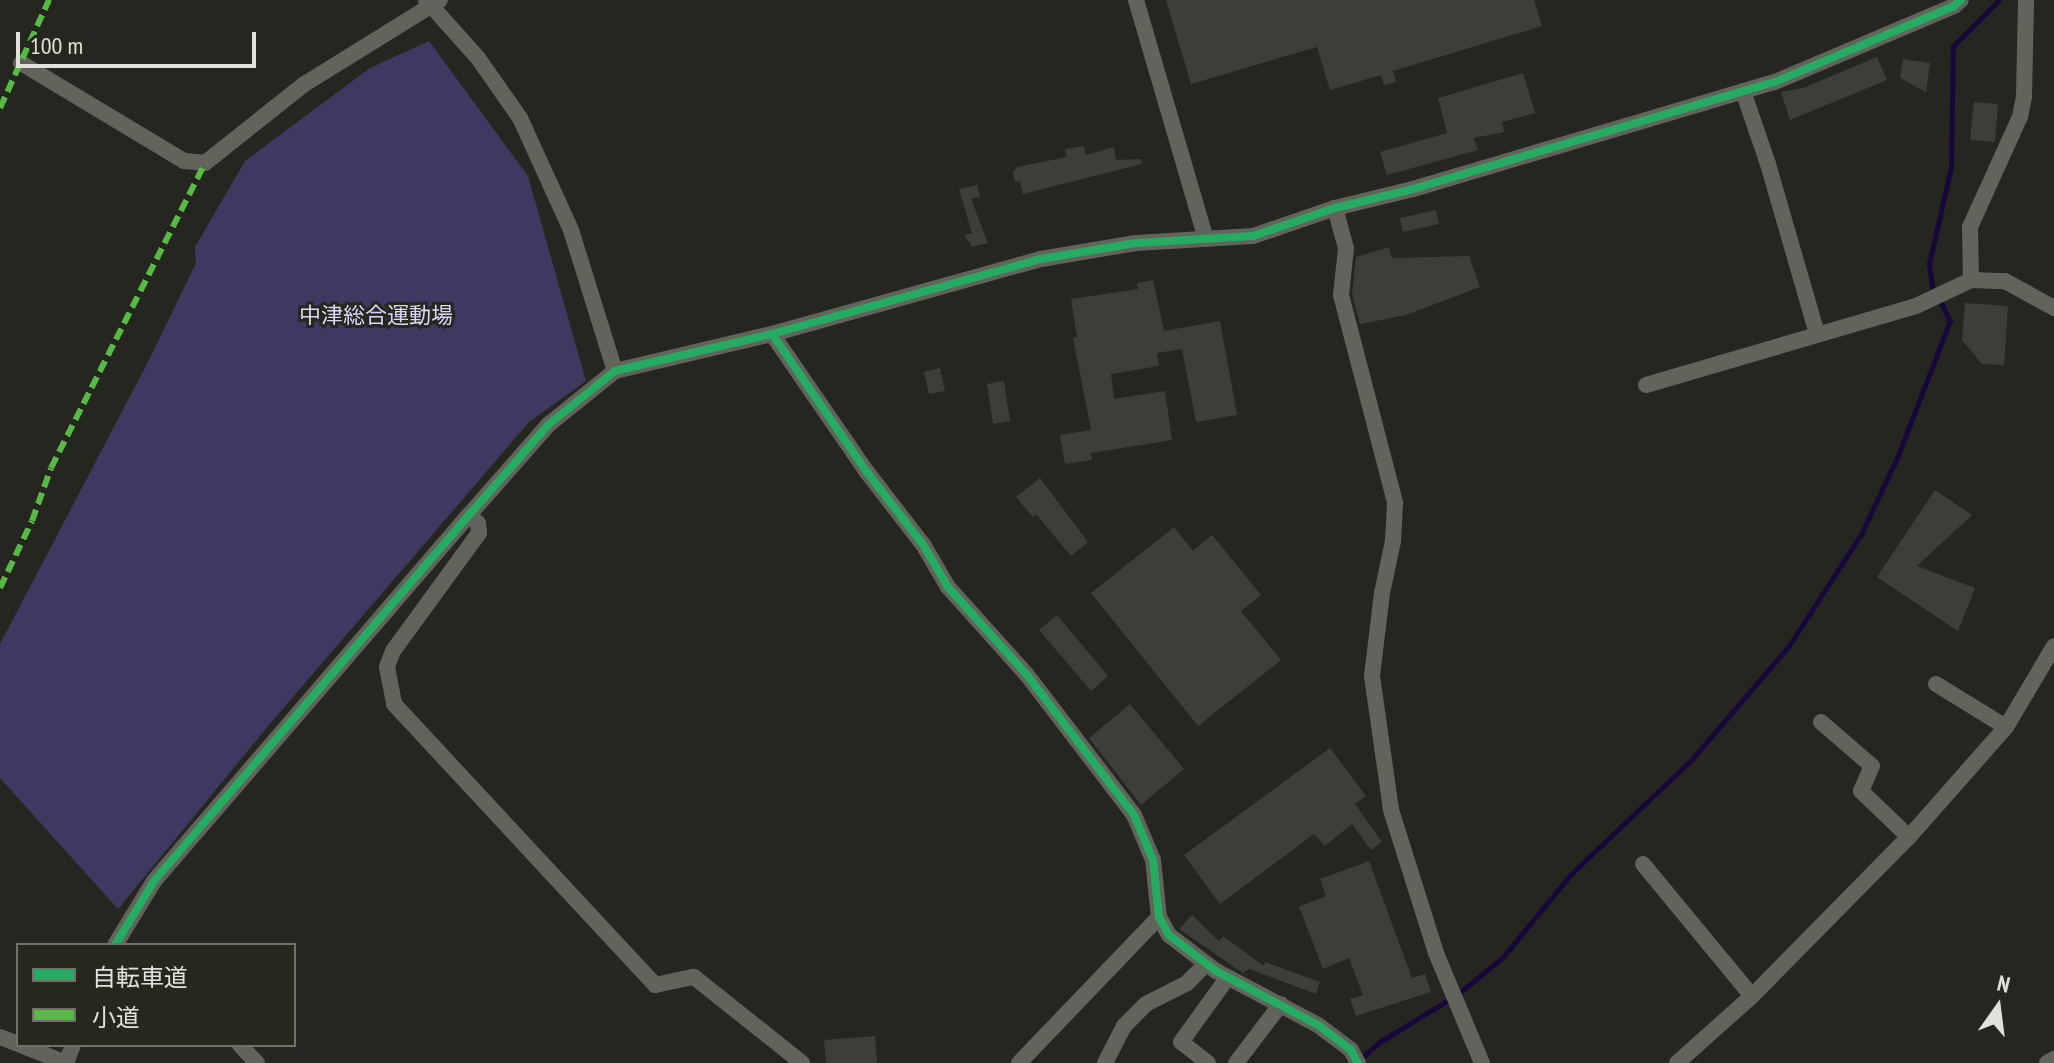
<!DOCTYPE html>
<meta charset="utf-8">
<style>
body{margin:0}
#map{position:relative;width:2054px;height:1063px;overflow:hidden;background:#252620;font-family:"PT Sans Narrow","Noto Sans JP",sans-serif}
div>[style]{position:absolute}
.green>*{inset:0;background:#3d3960}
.stream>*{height:5px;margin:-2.5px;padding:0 2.5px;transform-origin:2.5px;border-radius:2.5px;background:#17083b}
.building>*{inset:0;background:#3e3e39}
.minor>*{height:16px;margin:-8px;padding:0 8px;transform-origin:8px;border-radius:8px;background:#62645b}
.quiet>*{height:6px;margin-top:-3px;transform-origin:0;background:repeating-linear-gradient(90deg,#58b947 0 12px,transparent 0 18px)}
.cycleway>*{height:8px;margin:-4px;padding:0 4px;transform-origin:4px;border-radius:4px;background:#26ab63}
span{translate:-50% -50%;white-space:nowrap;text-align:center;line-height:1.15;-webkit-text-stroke:6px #26281e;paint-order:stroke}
.park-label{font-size:22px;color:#d8d6fc}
.legend{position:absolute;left:16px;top:943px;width:280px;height:104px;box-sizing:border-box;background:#26281e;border:2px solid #707269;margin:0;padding:10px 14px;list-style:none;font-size:24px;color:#dfe1da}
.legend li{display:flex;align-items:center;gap:16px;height:40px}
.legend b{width:40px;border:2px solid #707269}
.north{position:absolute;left:1958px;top:967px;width:80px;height:80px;-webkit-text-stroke:6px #26281e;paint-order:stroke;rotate:14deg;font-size:22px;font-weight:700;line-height:32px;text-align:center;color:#dfe1da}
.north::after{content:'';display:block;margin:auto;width:28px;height:36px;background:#dfe1da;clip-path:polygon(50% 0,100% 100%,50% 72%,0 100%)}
.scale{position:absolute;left:16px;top:32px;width:240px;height:36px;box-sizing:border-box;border:4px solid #dfe1da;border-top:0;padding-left:10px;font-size:24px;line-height:28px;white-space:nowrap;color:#dfe1da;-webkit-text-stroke:6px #26281e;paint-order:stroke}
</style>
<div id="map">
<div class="green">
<div style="clip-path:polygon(429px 41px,528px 176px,586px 381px,529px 422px,269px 725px,118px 909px,0 778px,0 644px,149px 360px,196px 263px,195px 247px,245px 161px,370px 68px)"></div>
</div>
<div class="stream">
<div style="left:1458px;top:994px;width:58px;rotate:-39.4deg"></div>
<div style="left:1503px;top:957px;width:107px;rotate:-50.7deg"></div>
<div style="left:1571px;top:874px;width:167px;rotate:-43.5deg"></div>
<div style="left:1692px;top:759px;width:148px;rotate:-49.4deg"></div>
<div style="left:1788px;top:647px;width:135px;rotate:-57.1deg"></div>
<div style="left:1861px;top:534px;width:84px;rotate:-64.7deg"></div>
<div style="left:1897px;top:458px;width:147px;rotate:-68.9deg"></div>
<div style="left:1950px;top:321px;width:39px;rotate:-117deg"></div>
<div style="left:1932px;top:286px;width:22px;rotate:-98deg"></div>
<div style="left:1929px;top:264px;width:99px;rotate:-77.2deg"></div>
<div style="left:1951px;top:167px;width:121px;rotate:-89.1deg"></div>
<div style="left:1953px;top:46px;width:65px;rotate:-45deg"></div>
<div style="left:1359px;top:1060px;width:29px;rotate:-41deg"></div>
<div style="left:1381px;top:1041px;width:81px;rotate:-31.3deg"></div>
</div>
<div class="building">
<div style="clip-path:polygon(1166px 0,1534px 0,1542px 26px,1393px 71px,1396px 82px,1384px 85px,1381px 75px,1330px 90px,1317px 47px,1191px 84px)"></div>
<div style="clip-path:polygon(1877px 57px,1887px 80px,1790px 120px,1781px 92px,1803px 88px)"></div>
<div style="clip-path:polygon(1903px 59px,1930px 63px,1926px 92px,1900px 78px)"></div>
<div style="clip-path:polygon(1523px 73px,1535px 113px,1502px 122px,1504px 132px,1474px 138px,1478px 150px,1387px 175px,1380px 152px,1447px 133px,1438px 98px)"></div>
<div style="clip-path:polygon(1974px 102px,1998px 104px,1995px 142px,1970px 140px)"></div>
<div style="clip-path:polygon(1084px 146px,1086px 155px,1114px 147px,1116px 160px,1141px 159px,1142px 164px,1023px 194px,1020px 181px,1015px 182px,1013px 173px,1017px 167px,1067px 157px,1065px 149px)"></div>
<div style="clip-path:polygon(977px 185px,980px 197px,971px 199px,988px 243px,972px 247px,964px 235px,972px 233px,959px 189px)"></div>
<div style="clip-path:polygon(1436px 210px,1439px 224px,1403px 232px,1400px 218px)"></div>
<div style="clip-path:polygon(1389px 247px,1392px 258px,1469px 256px,1480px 287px,1406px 315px,1360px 324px,1352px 294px,1356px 257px)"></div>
<div style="clip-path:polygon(1153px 280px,1164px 331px,1220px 321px,1237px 415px,1196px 422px,1182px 349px,1157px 353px,1159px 366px,1111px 374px,1114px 399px,1165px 391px,1172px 440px,1091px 453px,1092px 460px,1065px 464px,1060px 435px,1091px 430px,1073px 338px,1077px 337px,1071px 299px,1138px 289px,1137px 283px)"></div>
<div style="clip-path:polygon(1965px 303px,2008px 306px,2004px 365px,1982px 364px,1962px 340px)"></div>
<div style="clip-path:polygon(940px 368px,945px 391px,929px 394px,924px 372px)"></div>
<div style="clip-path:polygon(1004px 381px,1010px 421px,993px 424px,987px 384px)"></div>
<div style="clip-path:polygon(1040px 478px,1088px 542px,1071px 556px,1036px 514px,1033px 517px,1016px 497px)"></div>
<div style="clip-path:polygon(1935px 490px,1972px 515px,1917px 566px,1975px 588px,1958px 631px,1877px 577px)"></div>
<div style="clip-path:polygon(1174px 527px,1193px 551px,1212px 535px,1261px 595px,1241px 611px,1281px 660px,1198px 726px,1091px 593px)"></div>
<div style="clip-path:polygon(1057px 615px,1108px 676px,1091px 691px,1039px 630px)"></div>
<div style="clip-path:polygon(1130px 704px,1184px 769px,1141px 805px,1089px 738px)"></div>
<div style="clip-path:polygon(1330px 748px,1366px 796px,1355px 804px,1382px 842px,1371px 850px,1352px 824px,1325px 846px,1314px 834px,1220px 904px,1184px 855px)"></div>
<div style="clip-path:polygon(1369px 861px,1412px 978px,1425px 974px,1431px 992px,1356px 1016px,1350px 999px,1363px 995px,1349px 958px,1323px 969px,1299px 907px,1326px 896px,1320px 879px)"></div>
<div style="clip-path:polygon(1192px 915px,1219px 941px,1223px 936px,1264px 966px,1265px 962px,1320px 982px,1316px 994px,1249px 969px,1243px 973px,1179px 929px)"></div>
<div style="clip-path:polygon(875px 1036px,877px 1063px,826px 1063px,824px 1040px)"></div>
</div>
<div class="minor">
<div style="left:426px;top:0;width:78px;rotate:48.1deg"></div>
<div style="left:478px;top:58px;width:73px;rotate:55deg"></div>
<div style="left:520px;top:118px;width:123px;rotate:65.5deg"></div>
<div style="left:571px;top:230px;width:148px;rotate:72.7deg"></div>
<div style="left:1136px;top:0;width:249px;rotate:73.7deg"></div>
<div style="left:21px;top:63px;width:190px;rotate:31deg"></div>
<div style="left:184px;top:161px;width:21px;rotate:5deg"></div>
<div style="left:205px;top:163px;width:125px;rotate:-38.5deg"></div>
<div style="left:303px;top:85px;width:161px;rotate:-31.8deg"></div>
<div style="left:1743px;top:91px;width:77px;rotate:71.1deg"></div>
<div style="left:1768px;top:164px;width:177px;rotate:73.9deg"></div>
<div style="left:1335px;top:208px;width:41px;rotate:74.6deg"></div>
<div style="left:1346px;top:248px;width:47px;rotate:96.1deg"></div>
<div style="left:1341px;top:295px;width:215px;rotate:75.4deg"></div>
<div style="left:1395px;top:503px;width:38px;rotate:93deg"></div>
<div style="left:1393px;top:541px;width:53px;rotate:101.9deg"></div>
<div style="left:1382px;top:593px;width:84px;rotate:96.9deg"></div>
<div style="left:1372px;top:676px;width:135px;rotate:81.9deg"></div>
<div style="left:1391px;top:810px;width:150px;rotate:72.5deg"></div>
<div style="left:1436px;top:953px;width:119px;rotate:67.3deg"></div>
<div style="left:1971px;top:280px;width:53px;rotate:-91.1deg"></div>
<div style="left:1970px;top:227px;width:121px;rotate:-65.6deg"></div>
<div style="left:2020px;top:117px;width:21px;rotate:-79deg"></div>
<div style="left:2024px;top:96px;width:96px;rotate:-88.8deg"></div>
<div style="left:772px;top:334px;width:168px;rotate:55.5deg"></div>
<div style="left:867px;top:472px;width:93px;rotate:52.4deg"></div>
<div style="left:924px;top:546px;width:48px;rotate:59.7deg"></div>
<div style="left:948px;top:587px;width:118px;rotate:48.1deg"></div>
<div style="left:1027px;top:675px;width:176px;rotate:52.6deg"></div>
<div style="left:1134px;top:815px;width:49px;rotate:67.1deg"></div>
<div style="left:1153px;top:860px;width:57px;rotate:84deg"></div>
<div style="left:1159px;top:917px;width:21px;rotate:61deg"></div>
<div style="left:1169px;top:935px;width:59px;rotate:37.5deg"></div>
<div style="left:1216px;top:971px;width:115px;rotate:27.9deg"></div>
<div style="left:1318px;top:1025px;width:41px;rotate:37.1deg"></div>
<div style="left:1351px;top:1050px;width:15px;rotate:62deg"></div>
<div style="left:1646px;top:385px;width:281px;rotate:-16.3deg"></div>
<div style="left:1916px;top:306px;width:61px;rotate:-25.3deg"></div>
<div style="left:1971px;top:280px;width:34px;rotate:2deg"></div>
<div style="left:2005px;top:281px;width:56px;rotate:28.9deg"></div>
<div style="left:469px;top:515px;width:12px;rotate:42deg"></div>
<div style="left:478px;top:523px;width:10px;rotate:84deg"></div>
<div style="left:479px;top:533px;width:146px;rotate:126.1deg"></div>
<div style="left:393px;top:651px;width:17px;rotate:111deg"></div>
<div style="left:387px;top:667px;width:38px;rotate:79deg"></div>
<div style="left:394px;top:704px;width:384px;rotate:47.1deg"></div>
<div style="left:655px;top:985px;width:40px;rotate:-12deg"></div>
<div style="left:694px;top:977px;width:138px;rotate:38.5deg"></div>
<div style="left:1936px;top:684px;width:82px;rotate:31.6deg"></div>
<div style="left:1821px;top:722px;width:67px;rotate:40.8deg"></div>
<div style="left:1872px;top:766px;width:27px;rotate:114deg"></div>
<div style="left:1861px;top:791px;width:66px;rotate:43.8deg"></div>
<div style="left:1643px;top:864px;width:171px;rotate:50.5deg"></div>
<div style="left:115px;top:945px;width:75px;rotate:-58.6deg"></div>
<div style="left:154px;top:881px;width:483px;rotate:-49.3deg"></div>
<div style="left:469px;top:515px;width:120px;rotate:-48.7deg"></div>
<div style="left:548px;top:425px;width:86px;rotate:-38.9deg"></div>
<div style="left:615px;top:371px;width:161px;rotate:-13.3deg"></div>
<div style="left:772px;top:334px;width:279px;rotate:-15.6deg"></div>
<div style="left:1041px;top:259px;width:96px;rotate:-9.6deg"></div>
<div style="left:1136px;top:243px;width:117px;rotate:-3.4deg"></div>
<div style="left:1253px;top:236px;width:87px;rotate:-18.9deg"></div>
<div style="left:1335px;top:208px;width:80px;rotate:-13.7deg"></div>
<div style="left:1413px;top:189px;width:377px;rotate:-16.5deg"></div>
<div style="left:1775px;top:82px;width:194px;rotate:-23deg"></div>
<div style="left:1954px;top:6px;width:9px;rotate:-41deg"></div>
<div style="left:0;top:1037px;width:19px;rotate:21deg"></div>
<div style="left:21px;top:1045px;width:48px;rotate:21.8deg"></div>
<div style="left:66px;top:1063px;width:19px;rotate:-69deg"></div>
<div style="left:240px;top:1045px;width:25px;rotate:47deg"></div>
<div style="left:1019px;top:1063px;width:202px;rotate:-46.2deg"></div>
<div style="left:1105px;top:1063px;width:42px;rotate:-62.8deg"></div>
<div style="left:1124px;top:1026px;width:31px;rotate:-45deg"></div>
<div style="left:1146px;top:1004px;width:46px;rotate:-27.1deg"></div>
<div style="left:1187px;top:983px;width:27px;rotate:-45deg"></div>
<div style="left:1208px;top:1063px;width:34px;rotate:-142deg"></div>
<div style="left:1181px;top:1042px;width:80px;rotate:-54.1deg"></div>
<div style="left:1236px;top:1063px;width:74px;rotate:-52.7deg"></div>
<div style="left:1677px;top:1063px;width:101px;rotate:-41.8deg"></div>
<div style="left:1752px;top:996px;width:223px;rotate:-45.4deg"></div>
<div style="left:1909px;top:837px;width:147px;rotate:-48.6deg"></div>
<div style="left:2006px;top:727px;width:94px;rotate:-59.3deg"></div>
<div style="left:2047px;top:1063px;width:8px;rotate:-30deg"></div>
</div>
<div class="quiet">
<div style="left:0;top:108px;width:119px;rotate:-65.6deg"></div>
<div style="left:0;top:588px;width:74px;rotate:-64.5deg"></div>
<div style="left:32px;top:521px;width:56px;rotate:-70.3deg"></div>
<div style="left:51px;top:468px;width:342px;rotate:-63.2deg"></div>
</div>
<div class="cycleway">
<div style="left:772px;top:334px;width:168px;rotate:55.5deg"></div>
<div style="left:867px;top:472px;width:93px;rotate:52.4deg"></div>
<div style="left:924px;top:546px;width:48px;rotate:59.7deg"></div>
<div style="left:948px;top:587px;width:118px;rotate:48.1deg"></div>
<div style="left:1027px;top:675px;width:176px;rotate:52.6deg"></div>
<div style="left:1134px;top:815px;width:49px;rotate:67.1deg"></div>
<div style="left:1153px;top:860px;width:57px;rotate:84deg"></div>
<div style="left:1159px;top:917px;width:21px;rotate:61deg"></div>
<div style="left:1169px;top:935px;width:59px;rotate:37.5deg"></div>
<div style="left:1216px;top:971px;width:115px;rotate:27.9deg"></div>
<div style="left:1318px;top:1025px;width:41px;rotate:37.1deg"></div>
<div style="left:1351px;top:1050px;width:15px;rotate:62deg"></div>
<div style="left:115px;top:945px;width:75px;rotate:-58.6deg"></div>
<div style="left:154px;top:881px;width:483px;rotate:-49.3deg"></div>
<div style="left:469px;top:515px;width:120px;rotate:-48.7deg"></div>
<div style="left:548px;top:425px;width:86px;rotate:-38.9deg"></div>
<div style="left:615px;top:371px;width:161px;rotate:-13.3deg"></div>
<div style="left:772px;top:334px;width:279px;rotate:-15.6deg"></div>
<div style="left:1041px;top:259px;width:96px;rotate:-9.6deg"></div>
<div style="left:1136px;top:243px;width:117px;rotate:-3.4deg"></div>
<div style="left:1253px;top:236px;width:87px;rotate:-18.9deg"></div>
<div style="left:1335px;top:208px;width:80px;rotate:-13.7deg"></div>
<div style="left:1413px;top:189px;width:377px;rotate:-16.5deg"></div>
<div style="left:1775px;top:82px;width:194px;rotate:-23deg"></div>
<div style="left:1954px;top:6px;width:9px;rotate:-41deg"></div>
</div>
<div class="park-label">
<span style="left:376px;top:316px">中津総合運動場</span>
</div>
<ul class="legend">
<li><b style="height:10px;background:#26ab63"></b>自転車道</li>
<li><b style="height:10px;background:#58b947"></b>小道</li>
</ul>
<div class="north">N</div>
<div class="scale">100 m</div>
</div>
